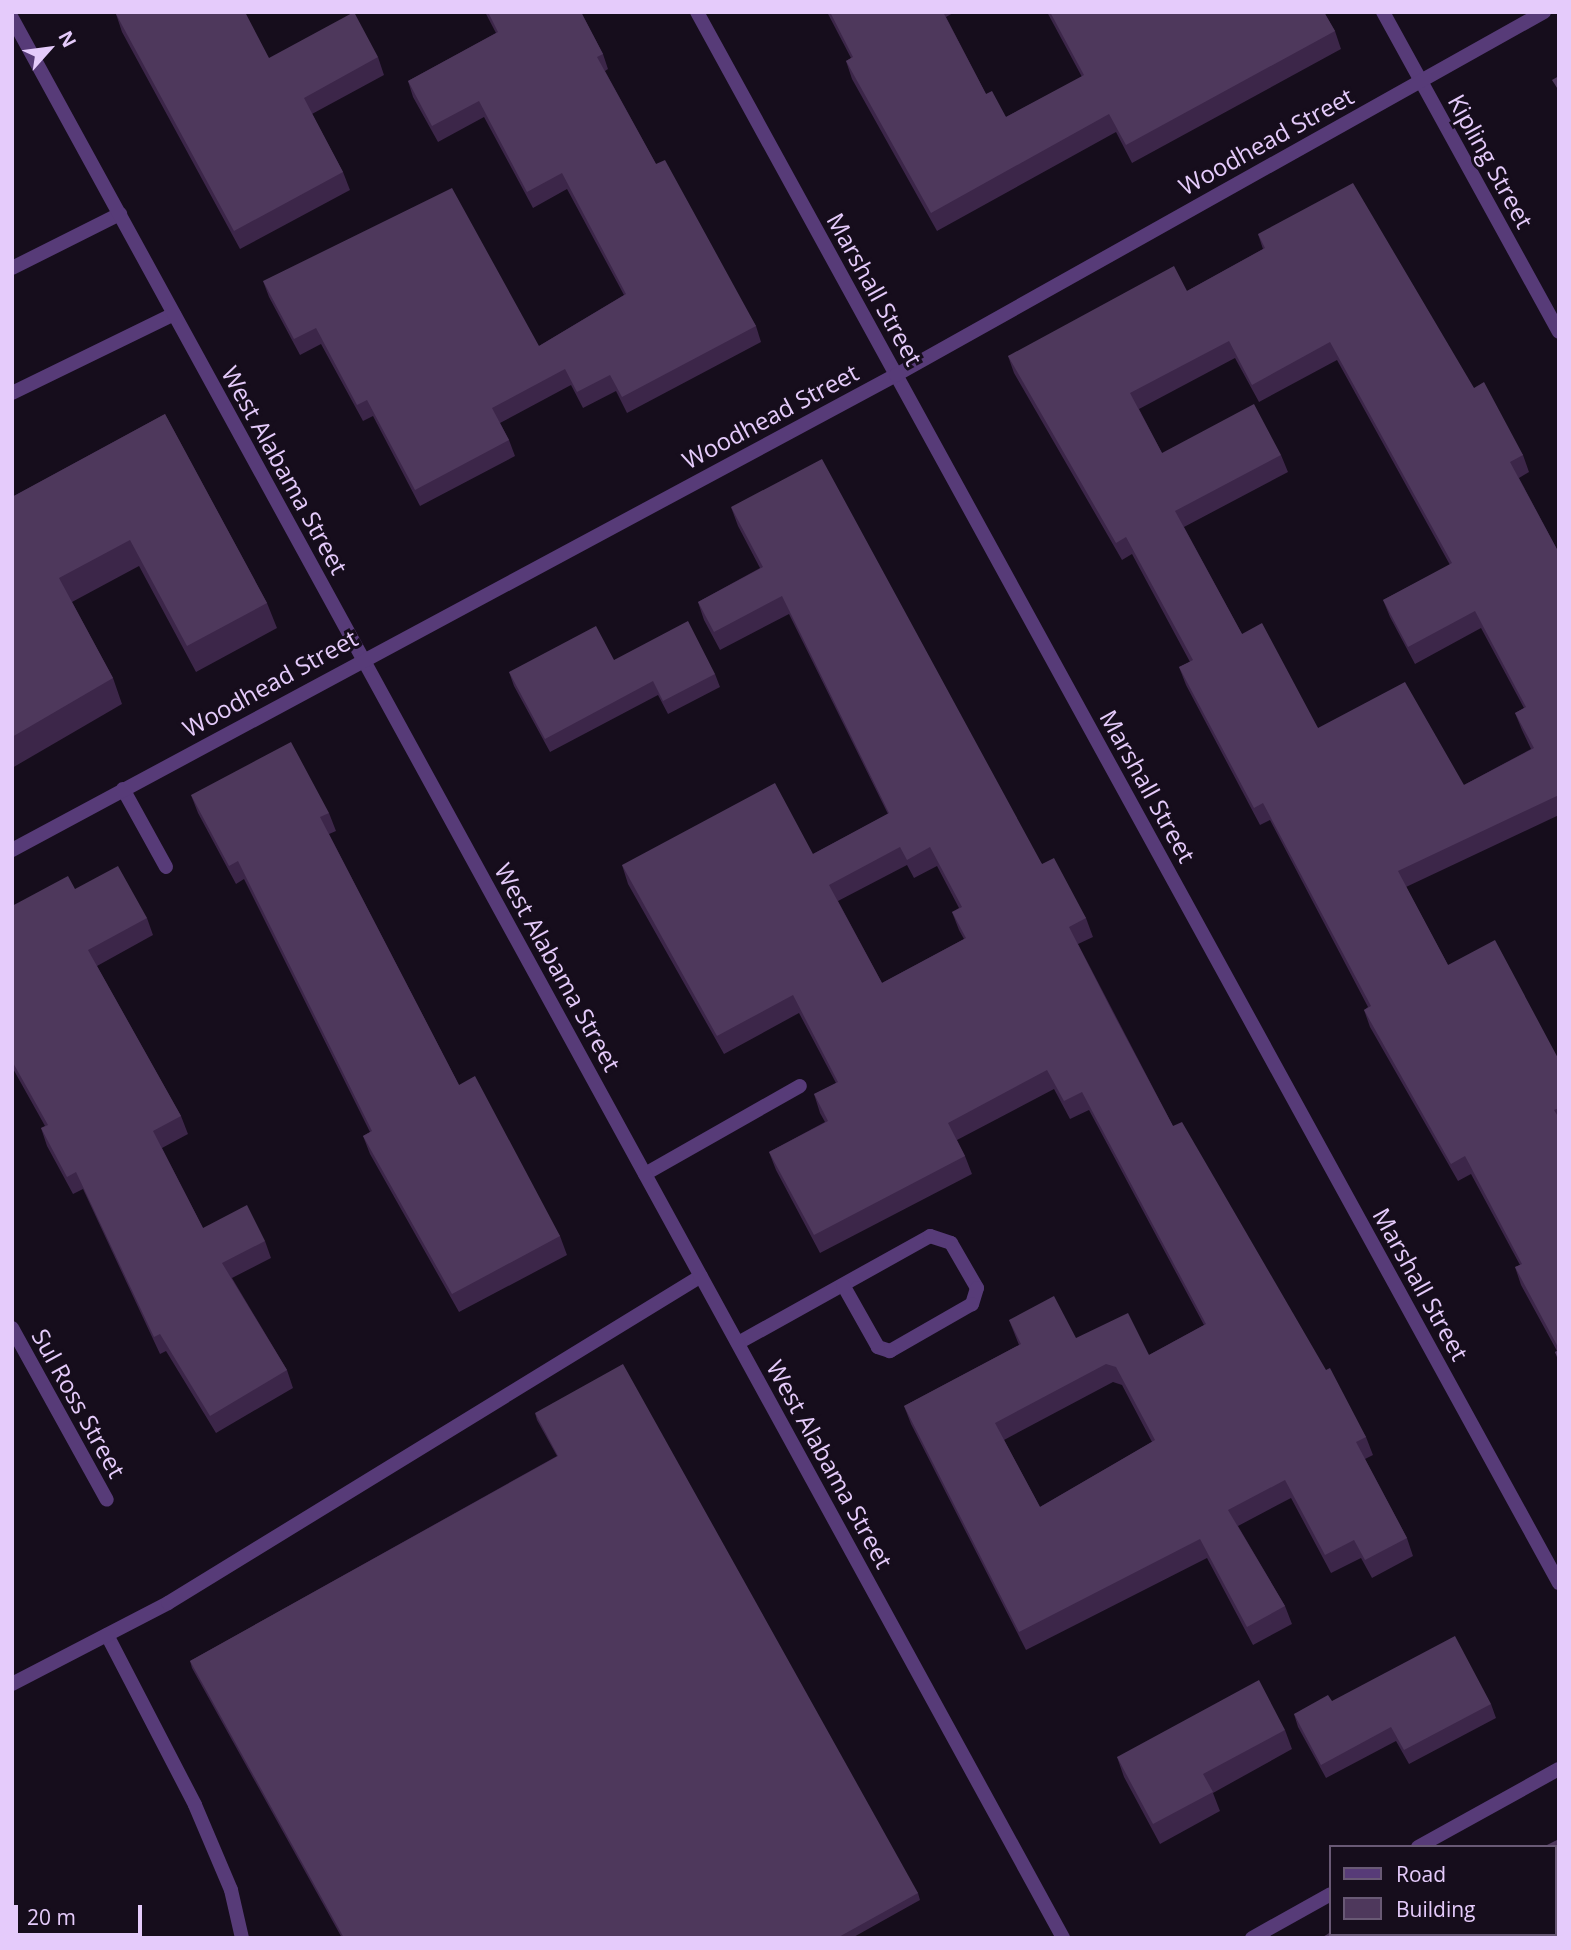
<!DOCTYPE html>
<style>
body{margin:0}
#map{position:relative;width:1571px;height:1950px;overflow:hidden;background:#160d1c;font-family:"Open Sans",sans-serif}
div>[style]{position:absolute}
.service>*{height:14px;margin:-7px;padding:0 7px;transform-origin:7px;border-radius:7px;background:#573b78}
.minor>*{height:14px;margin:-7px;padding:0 7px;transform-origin:7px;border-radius:7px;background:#573b78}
.tertiary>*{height:14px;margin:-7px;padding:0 7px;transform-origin:7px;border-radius:7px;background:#573b78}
.wall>*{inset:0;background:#3c2649}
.building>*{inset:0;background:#4e385c}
span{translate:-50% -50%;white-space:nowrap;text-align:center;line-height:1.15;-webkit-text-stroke:6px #160d1c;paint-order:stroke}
.street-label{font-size:24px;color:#e5cbfb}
.frame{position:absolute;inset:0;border:14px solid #e5cbfb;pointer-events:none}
.legend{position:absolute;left:1329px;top:1845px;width:228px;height:91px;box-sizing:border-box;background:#160d1c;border:2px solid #695975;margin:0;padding:9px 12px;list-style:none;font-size:21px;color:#e5cbfb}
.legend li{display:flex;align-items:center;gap:14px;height:35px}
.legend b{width:35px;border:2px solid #695975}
.north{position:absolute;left:14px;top:14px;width:70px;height:70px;-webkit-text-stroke:5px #160d1c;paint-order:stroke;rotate:62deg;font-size:19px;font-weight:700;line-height:28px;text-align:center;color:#e5cbfb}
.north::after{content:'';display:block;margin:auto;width:24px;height:32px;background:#e5cbfb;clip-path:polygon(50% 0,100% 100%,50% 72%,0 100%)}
.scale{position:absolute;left:14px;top:1905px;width:128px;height:32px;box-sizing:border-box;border:4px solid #e5cbfb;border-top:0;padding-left:9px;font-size:21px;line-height:24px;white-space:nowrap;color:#e5cbfb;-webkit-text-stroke:5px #160d1c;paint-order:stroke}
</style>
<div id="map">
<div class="service">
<div style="left:12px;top:268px;width:121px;rotate:-26.6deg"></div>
<div style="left:12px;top:393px;width:180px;rotate:-26deg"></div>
<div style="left:123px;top:789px;width:89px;rotate:61.1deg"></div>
<div style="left:645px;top:1174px;width:178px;rotate:-29.6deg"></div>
<div style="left:738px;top:1343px;width:220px;rotate:-29.1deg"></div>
<div style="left:930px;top:1236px;width:22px;rotate:18deg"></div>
<div style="left:951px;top:1243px;width:52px;rotate:60deg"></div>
<div style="left:977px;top:1288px;width:17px;rotate:107deg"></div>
<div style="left:972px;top:1304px;width:95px;rotate:150.2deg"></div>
<div style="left:890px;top:1351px;width:13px;rotate:-162deg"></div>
<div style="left:878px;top:1347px;width:71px;rotate:-119.4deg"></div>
<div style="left:107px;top:1635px;width:191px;rotate:62.6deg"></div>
<div style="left:195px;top:1805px;width:92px;rotate:67deg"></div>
<div style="left:231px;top:1890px;width:49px;rotate:77.1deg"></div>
<div style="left:12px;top:1684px;width:176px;rotate:-27.4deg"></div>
<div style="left:168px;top:1603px;width:625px;rotate:-31.53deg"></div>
</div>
<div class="minor">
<div style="left:697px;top:12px;width:1792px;rotate:61.25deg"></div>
<div style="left:1383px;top:12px;width:365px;rotate:61.2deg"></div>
<div style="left:12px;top:1328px;width:196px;rotate:61.1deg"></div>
</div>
<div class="tertiary">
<div style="left:12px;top:18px;width:2189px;rotate:61.3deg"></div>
<div style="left:12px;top:850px;width:1004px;rotate:-28.25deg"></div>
<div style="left:896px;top:375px;width:743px;rotate:-29.26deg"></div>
<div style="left:1418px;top:1847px;width:161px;rotate:-29deg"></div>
<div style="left:1252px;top:1938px;width:90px;rotate:-29.1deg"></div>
</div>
<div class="wall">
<div style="clip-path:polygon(485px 12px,581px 12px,603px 54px,608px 69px,605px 71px,656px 164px,756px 326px,761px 342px,627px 413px,616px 391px,583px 408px,571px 385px,500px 423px,509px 440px,515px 456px,420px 506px,373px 416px,363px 421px,321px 344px,300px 355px,269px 297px,263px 281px,539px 346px,624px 295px,567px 189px,533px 208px,484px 117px,438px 142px,413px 97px,408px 81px,496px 33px)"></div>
<div style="clip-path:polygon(827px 12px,955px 12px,946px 17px,986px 94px,1006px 117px,1082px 77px,1047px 12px,1324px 12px,1335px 31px,1341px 49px,1132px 163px,1116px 132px,937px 231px,852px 79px,846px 61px,851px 58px)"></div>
<div style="clip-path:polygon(116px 14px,269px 58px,378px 57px,384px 75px,312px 114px,343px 172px,350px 190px,240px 249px,122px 32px)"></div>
<div style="clip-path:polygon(evenodd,1258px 234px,1474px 388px,1523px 455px,1529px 472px,1519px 478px,1559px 553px,1559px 815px,1406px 887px,1448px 965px,1559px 1060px,1559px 1363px,1555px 1352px,1557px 1351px,1521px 1285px,1515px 1267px,1520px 1265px,1471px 1174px,1458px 1181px,1370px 1027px,1364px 1010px,1368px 1007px,1270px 820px,1260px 825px,1186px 685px,1179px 667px,1190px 662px,1132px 554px,1122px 560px,1014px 373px,1008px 356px,1187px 291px,1263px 249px,1258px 234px,1235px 358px,1259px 402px,1337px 360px,1450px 565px,1383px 600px,1390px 617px,1415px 664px,1481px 628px,1524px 708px,1515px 713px,1522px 730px,1531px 749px,1464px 785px,1318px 728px,1242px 634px,1184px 527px,1288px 472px,1281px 455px,1162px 453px,1139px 409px,1235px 358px)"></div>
<div style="clip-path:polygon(165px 414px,267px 603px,277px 628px,196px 672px,139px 566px,72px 602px,113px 678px,122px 704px,12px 768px,12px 497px)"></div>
<div style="clip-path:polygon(evenodd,731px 507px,1042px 864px,1086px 918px,1093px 937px,1078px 944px,1173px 1126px,1366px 1437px,1373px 1455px,1365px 1459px,1407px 1538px,1413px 1556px,1372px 1578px,1361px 1558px,1331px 1573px,1291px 1498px,1238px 1526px,1285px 1606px,1292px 1624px,1253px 1645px,1207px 1558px,1026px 1650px,911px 1424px,904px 1406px,1019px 1345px,1009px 1320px,1076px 1338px,1149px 1355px,1204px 1325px,1089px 1110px,1070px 1119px,1054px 1089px,957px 1140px,965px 1156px,972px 1174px,820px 1253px,776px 1170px,769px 1152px,825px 1122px,820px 1113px,814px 1094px,836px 1083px,799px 1013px,724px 1054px,628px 884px,622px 865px,813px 854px,888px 814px,789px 614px,720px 650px,704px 620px,698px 602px,760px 568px,738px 526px,731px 507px,907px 865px,914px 878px,937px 866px,959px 908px,952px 912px,959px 930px,964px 939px,882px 983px,838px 901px,907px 865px,731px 507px,1113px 1382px,1122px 1385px,1152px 1442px,1040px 1507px,1004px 1440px,1113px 1382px)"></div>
<div style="clip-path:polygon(614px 660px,715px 674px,720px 687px,668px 714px,658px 695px,550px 752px,514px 686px,509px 672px)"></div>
<div style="clip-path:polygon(191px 795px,329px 813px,336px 831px,329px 834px,459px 1085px,560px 1236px,567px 1255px,459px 1312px,370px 1154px,363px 1136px,370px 1132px,244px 879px,236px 884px,198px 813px)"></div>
<div style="clip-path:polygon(75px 889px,147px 918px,153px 935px,97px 966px,181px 1116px,188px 1134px,162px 1148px,203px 1228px,265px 1241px,271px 1258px,232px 1278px,287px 1370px,293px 1388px,216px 1433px,166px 1351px,160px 1354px,83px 1189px,73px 1194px,47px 1146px,41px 1128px,45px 1126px,12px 1067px,12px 906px)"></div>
<div style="clip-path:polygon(535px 1413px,918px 1893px,920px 1900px,852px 1938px,342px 1938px,192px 1668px,190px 1661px,557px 1456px,537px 1420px)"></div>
<div style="clip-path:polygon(1332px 1701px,1491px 1704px,1496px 1718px,1409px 1764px,1396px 1741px,1326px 1778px,1298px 1727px,1294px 1714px)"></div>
<div style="clip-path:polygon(1285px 1730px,1292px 1749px,1213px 1793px,1220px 1811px,1160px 1844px,1124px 1777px,1117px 1757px)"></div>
</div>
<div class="building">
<div style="clip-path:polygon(120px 12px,245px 12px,269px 58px,354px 12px,378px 57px,304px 98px,343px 172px,234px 231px,116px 14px)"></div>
<div style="clip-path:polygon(488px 12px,581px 12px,603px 54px,597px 57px,656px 164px,665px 160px,756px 326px,622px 397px,610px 375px,577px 392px,565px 369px,492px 408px,509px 440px,415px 490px,367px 400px,357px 405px,316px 328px,294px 339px,263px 281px,452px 188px,539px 346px,626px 294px,562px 173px,527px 192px,479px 101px,432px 126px,408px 81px,498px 32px)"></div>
<div style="clip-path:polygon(830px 12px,943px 12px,986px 94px,992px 91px,1006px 117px,1084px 75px,1050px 12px,1324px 12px,1335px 31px,1126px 145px,1109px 114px,931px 213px,846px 61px,853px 57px)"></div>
<div style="clip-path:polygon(1559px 76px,1559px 91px,1552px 80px)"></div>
<div style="clip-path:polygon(evenodd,1353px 183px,1474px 388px,1484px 382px,1523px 455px,1510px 462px,1559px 553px,1559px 795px,1398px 871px,1448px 965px,1495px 940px,1559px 1060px,1559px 1108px,1554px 1110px,1559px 1118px,1559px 1349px,1515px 1267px,1522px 1264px,1465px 1156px,1451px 1164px,1364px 1010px,1371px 1006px,1263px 803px,1254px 808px,1179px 667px,1193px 660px,1126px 537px,1116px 543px,1008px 356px,1174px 266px,1187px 291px,1265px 248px,1258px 234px,1353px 183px,1229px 341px,1252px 385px,1330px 342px,1452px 563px,1383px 600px,1408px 647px,1475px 611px,1526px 707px,1515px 713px,1534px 748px,1464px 785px,1405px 682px,1318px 728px,1262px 623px,1242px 634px,1175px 511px,1281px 455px,1254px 404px,1162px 453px,1130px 393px,1229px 341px)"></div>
<div style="clip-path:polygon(165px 414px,267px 603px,187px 646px,130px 540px,59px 578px,113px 678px,12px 737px,12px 497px)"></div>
<div style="clip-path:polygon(evenodd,822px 459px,1042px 864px,1054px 858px,1086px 918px,1069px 927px,1113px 1013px,1173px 1126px,1182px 1122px,1326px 1370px,1330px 1368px,1366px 1437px,1356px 1442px,1407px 1538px,1365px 1560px,1354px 1540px,1325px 1555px,1285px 1480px,1228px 1510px,1285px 1606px,1247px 1627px,1200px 1539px,1019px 1632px,904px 1406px,1021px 1344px,1009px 1320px,1054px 1296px,1076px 1338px,1128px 1313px,1149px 1355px,1206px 1324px,1082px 1092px,1064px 1101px,1047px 1070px,948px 1123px,965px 1156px,814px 1235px,769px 1152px,828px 1121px,814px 1094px,838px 1082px,793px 995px,717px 1036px,622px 865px,775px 783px,813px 854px,889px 813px,782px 596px,714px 632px,698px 602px,763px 567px,731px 507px,822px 459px,900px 847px,907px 860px,930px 847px,962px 907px,952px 912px,966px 938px,882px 983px,829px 885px,900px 847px,822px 459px,1106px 1364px,1116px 1367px,1155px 1440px,1040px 1507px,995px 1423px,1106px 1364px)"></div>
<div style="clip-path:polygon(688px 621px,715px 674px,663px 701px,653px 681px,545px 739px,509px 672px,596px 626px,614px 660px)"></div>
<div style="clip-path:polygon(291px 742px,329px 813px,320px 817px,459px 1085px,475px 1076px,560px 1236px,452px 1294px,363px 1136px,372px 1131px,238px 861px,229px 866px,191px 795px)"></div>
<div style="clip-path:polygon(118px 866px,147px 918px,88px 950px,181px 1116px,153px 1131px,203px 1228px,247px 1205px,265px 1241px,222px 1263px,287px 1370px,210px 1416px,160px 1334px,154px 1337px,76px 1172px,67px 1177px,41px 1128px,48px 1125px,12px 1061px,12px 906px,68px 876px,75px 889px)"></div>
<div style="clip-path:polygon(1559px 1350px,1559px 1360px,1555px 1352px)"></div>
<div style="clip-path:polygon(623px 1364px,918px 1893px,837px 1938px,344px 1938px,190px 1661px,558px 1456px,535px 1413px)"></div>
<div style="clip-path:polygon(1455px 1636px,1491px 1704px,1404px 1750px,1391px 1727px,1321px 1765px,1294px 1714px,1328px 1695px,1332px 1701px)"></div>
<div style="clip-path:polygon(1259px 1680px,1285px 1730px,1203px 1774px,1213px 1792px,1153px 1824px,1117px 1757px)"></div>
<div style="clip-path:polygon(1559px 1839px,1559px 1938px,1526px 1938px,1524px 1934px,1555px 1934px,1555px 1847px,1543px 1847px)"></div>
<div style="clip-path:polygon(1331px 1932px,1331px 1934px,1399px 1934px,1401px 1938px,1321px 1938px)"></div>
</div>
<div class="street-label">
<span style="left:1266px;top:141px;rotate:-29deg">Woodhead Street</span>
<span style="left:1491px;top:161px;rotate:61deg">Kipling Street</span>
<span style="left:875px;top:289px;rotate:61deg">Marshall Street</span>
<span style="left:770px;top:416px;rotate:-28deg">Woodhead Street</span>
<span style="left:285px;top:470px;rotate:61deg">West Alabama Street</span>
<span style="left:270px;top:683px;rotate:-29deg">Woodhead Street</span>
<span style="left:1148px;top:786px;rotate:61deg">Marshall Street</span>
<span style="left:558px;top:967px;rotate:61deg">West Alabama Street</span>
<span style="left:1421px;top:1284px;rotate:61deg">Marshall Street</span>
<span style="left:79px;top:1403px;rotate:61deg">Sul Ross Street</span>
<span style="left:830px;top:1464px;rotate:61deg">West Alabama Street</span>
</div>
<div class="frame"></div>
<ul class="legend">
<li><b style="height:9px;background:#573b78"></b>Road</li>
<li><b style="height:19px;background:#4e385c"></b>Building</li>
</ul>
<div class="north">N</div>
<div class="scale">20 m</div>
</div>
